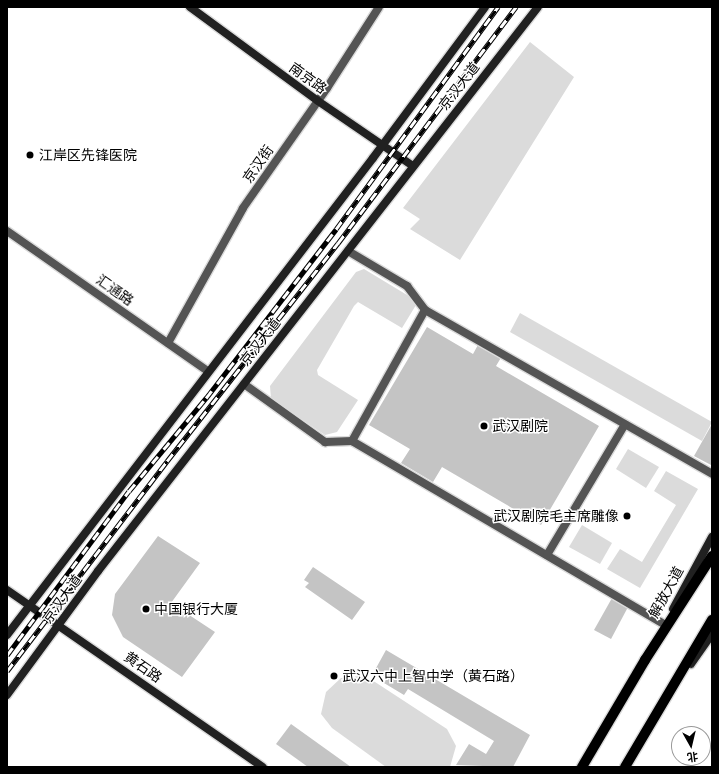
<!DOCTYPE html>
<meta charset="utf-8">
<style>
body{margin:0}
#map{position:relative;width:719px;height:774px;overflow:hidden;background:#fff;font-family:Helvetica,"Noto Sans SC",sans-serif}
div>[style]{position:absolute}
.green>*{inset:0;background:#dbdbdb}
.building>*{inset:0;background:#c4c4c4}
.roads{filter:drop-shadow(1px 0 #dbdbdb) drop-shadow(-1px 0 #dbdbdb) drop-shadow(0 1px #dbdbdb) drop-shadow(0 -1px #dbdbdb)}
.lane>*{height:8px;margin:-4px;padding:0 4px;transform-origin:4px;border-radius:4px;background:#545454}
.street>*{height:8px;margin:-4px;padding:0 4px;transform-origin:4px;border-radius:4px;background:#545454}
.secondary>*{height:8px;margin:-4px;padding:0 4px;transform-origin:4px;border-radius:4px;background:#212121}
.primary>*{height:10px;margin:-5px;padding:0 5px;transform-origin:5px;border-radius:5px;background:#000}
.rail>*{height:4.5px;margin-top:-2.25px;transform-origin:0;background:repeating-linear-gradient(90deg,#fff 0 9px,#000 0 18px);box-sizing:border-box;border-block:1px solid #000}
.dots>*{width:11px;height:11px;translate:-50% -50%;box-sizing:border-box;border:2px solid #fff;border-radius:50%}
span{translate:-50% -50%;white-space:nowrap;text-align:center;line-height:1.15;-webkit-text-stroke:3px #fff;paint-order:stroke}
.street-label{font-size:14px;color:#000}
.poi-label{font-size:14px;color:#000}
.left{translate:0 -50%;text-align:left}
.right{translate:-100% -50%;text-align:right}
.frame{position:absolute;inset:0;border:8px solid #000;pointer-events:none}
.north{position:absolute;left:671px;top:726px;width:40px;height:40px;box-sizing:border-box;background:#fff;border:1px solid #999;border-radius:50%;rotate:172deg;font-size:11px;font-weight:700;line-height:16px;text-align:center;color:#000}
.north::after{content:'';display:block;margin:auto;width:14px;height:18px;background:#000;clip-path:polygon(50% 0,100% 100%,50% 72%,0 100%)}
</style>
<div id="map">
<div class="green">
<div style="clip-path:polygon(530px 42px,574px 77px,460px 260px,410px 229px,420px 219px,403px 208px)"></div>
<div style="clip-path:polygon(364px 269px,412px 298px,416px 305px,402px 328px,358px 302px,354px 306px,317px 370px,318px 375px,358px 400px,337px 432px,325px 435px,271px 399px,270px 386px,356px 272px)"></div>
<div style="clip-path:polygon(520px 313px,712px 422px,702px 441px,510px 332px)"></div>
<div style="clip-path:polygon(628px 449px,659px 467px,646px 488px,616px 469px)"></div>
<div style="clip-path:polygon(666px 471px,698px 489px,640px 588px,607px 569px,620px 549px,642px 562px,676px 505px,654px 491px)"></div>
<div style="clip-path:polygon(582px 525px,612px 543px,600px 564px,569px 547px)"></div>
<div style="clip-path:polygon(360px 676px,375px 682px,447px 729px,456px 746px,450px 767px,386px 767px,332px 728px,321px 714px,326px 692px,341px 678px)"></div>
</div>
<div class="building">
<div style="clip-path:polygon(427px 327px,473px 354px,479px 343px,502px 356px,496px 366px,599px 426px,541px 525px,442px 467px,433px 482px,401px 463px,410px 449px,369px 425px)"></div>
<div style="clip-path:polygon(712px 424px,712px 463px,711px 465px,694px 456px)"></div>
<div style="clip-path:polygon(158px 536px,200px 563px,171px 603px,215px 632px,182px 677px,123px 637px,112px 615px,115px 594px)"></div>
<div style="clip-path:polygon(313px 567px,365px 602px,352px 620px,305px 587px,309px 583px,304px 580px)"></div>
<div style="clip-path:polygon(612px 598px,628px 607px,611px 639px,594px 630px)"></div>
<div style="clip-path:polygon(386px 650px,530px 735px,513px 767px,456px 765px,469px 744px,486px 754px,494px 741px,408px 689px,404px 695px,384px 683px,387px 678px,375px 670px)"></div>
<div style="clip-path:polygon(291px 724px,351px 767px,308px 767px,276px 744px)"></div>
</div>
<div class="roads">
<div class="lane">
<div style="left:348px;top:251px;width:69px;rotate:30.7deg"></div>
<div style="left:407px;top:286px;width:30px;rotate:53deg"></div>
<div style="left:425px;top:310px;width:331px;rotate:29.7deg"></div>
<div style="left:244px;top:384px;width:100px;rotate:35.6deg"></div>
<div style="left:325px;top:442px;width:27px;rotate:-2deg"></div>
<div style="left:352px;top:441px;width:362px;rotate:30.4deg"></div>
<div style="left:352px;top:441px;width:150px;rotate:-60.9deg"></div>
<div style="left:547px;top:555px;width:152px;rotate:-59.2deg"></div>
</div>
<div class="street">
<div style="left:7px;top:231px;width:245px;rotate:34.9deg"></div>
<div style="left:168px;top:343px;width:154px;rotate:-60.9deg"></div>
<div style="left:243px;top:208px;width:146px;rotate:-55deg"></div>
<div style="left:327px;top:88px;width:96px;rotate:-57.3deg"></div>
</div>
<div class="secondary">
<div style="left:190px;top:7px;width:159px;rotate:36.3deg"></div>
<div style="left:318px;top:101px;width:115px;rotate:34.4deg"></div>
<div style="left:7px;top:590px;width:311px;rotate:34.7deg"></div>
<div style="left:673px;top:609px;width:82px;rotate:-61.6deg"></div>
<div style="left:7px;top:635px;width:601px;rotate:-52.5deg"></div>
<div style="left:373px;top:158px;width:188px;rotate:-53.4deg"></div>
<div style="left:691px;top:664px;width:37px;rotate:-55deg"></div>
<div style="left:7px;top:695px;width:154px;rotate:-53.7deg"></div>
<div style="left:98px;top:571px;width:715px;rotate:-52.04deg"></div>
</div>
<div class="primary">
<div style="left:582px;top:767px;width:124px;rotate:-59.5deg"></div>
<div style="left:645px;top:660px;width:124px;rotate:-57.2deg"></div>
<div style="left:625px;top:767px;width:171px;rotate:-59.4deg"></div>
</div>
</div>
<div class="rail">
<div style="left:7px;top:655px;width:204px;rotate:-53.4deg"></div>
<div style="left:129px;top:491px;width:121px;rotate:-50.4deg"></div>
<div style="left:206px;top:398px;width:213px;rotate:-52.4deg"></div>
<div style="left:336px;top:229px;width:275px;rotate:-53.9deg"></div>
<div style="left:7px;top:671px;width:264px;rotate:-52.7deg"></div>
<div style="left:167px;top:461px;width:277px;rotate:-51.9deg"></div>
<div style="left:338px;top:243px;width:296px;rotate:-53deg"></div>
</div>
<div class="dots">
<div style="left:30px;top:155px;background:#000"></div>
<div style="left:484px;top:426px;background:#000"></div>
<div style="left:627px;top:516px;background:#000"></div>
<div style="left:146px;top:609px;background:#000"></div>
<div style="left:334px;top:676px;background:#000"></div>
</div>
<div class="street-label">
<span style="left:308px;top:78px;rotate:36deg">南京路</span>
<span style="left:459px;top:86px;rotate:-52deg">京汉大道</span>
<span style="left:258px;top:164px;rotate:-55deg">京汉街</span>
<span style="left:115px;top:290px;rotate:35deg">汇通路</span>
<span style="left:260px;top:342px;rotate:-52deg">京汉大道</span>
<span style="left:666px;top:592px;rotate:-61deg">解放大道</span>
<span style="left:62px;top:599px;rotate:-54deg">京汉大道</span>
<span style="left:143px;top:667px;rotate:35deg">黄石路</span>
</div>
<div class="poi-label">
<span class="left" style="left:39px;top:155px">江岸区先锋医院</span>
<span class="left" style="left:492px;top:426px">武汉剧院</span>
<span class="right" style="left:619px;top:516px">武汉剧院毛主席雕像</span>
<span class="left" style="left:154px;top:609px">中国银行大厦</span>
<span class="left" style="left:342px;top:676px">武汉六中上智中学（黄石路）</span>
</div>
<div class="frame"></div>
<div class="north">北</div>
</div>
